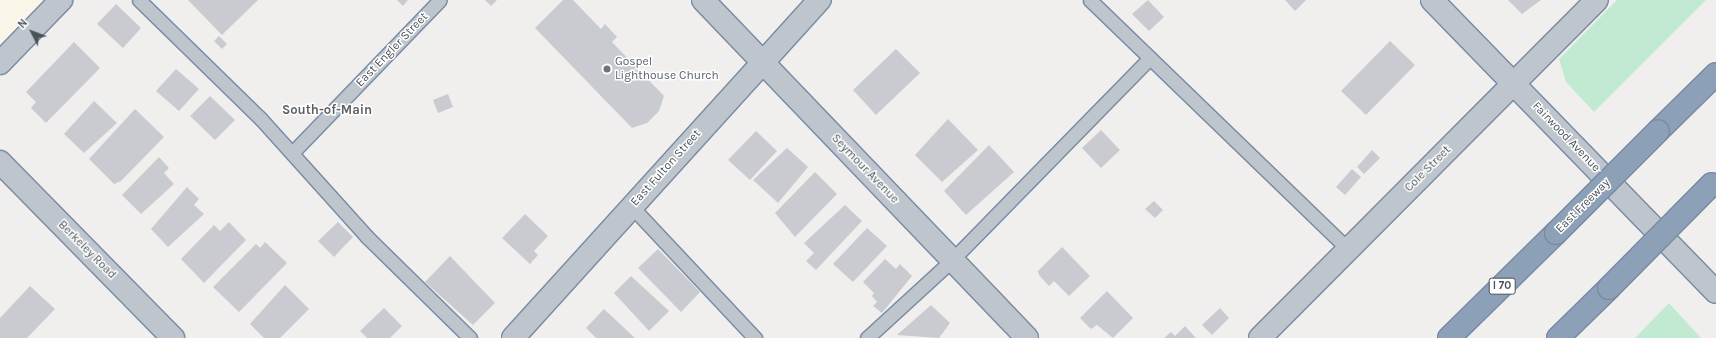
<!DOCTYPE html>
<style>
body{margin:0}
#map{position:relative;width:1716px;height:338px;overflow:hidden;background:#f1eeee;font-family:Karla,sans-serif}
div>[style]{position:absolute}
.commercial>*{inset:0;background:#faf5e9}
.green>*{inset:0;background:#c2ead2}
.building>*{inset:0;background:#c9cbd0}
.roads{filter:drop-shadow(1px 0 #778ba3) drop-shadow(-1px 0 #778ba3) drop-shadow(0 1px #778ba3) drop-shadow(0 -1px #778ba3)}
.lane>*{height:13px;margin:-6.5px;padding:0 6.5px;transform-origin:6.5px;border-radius:6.5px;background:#bec5cc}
.street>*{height:22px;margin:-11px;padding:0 11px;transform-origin:11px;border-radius:11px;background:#bec5cc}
.highway>*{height:22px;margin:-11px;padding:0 11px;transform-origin:11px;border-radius:11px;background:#8ca0b8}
.bridges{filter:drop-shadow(1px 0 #778ba3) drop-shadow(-1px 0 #778ba3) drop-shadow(0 1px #778ba3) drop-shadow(0 -1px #778ba3)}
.highway-bridge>*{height:22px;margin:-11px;padding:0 11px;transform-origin:11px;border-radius:11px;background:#8ca0b8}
.dots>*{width:11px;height:11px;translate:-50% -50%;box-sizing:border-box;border:2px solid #fff;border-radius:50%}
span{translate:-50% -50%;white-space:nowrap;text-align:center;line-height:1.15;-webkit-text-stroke:3px #fff;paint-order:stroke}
.shield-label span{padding:1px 3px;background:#fff;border:1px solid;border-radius:3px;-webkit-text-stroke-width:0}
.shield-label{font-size:11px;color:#495159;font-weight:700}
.street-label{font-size:12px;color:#495159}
.worship-label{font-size:12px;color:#5b616d}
.left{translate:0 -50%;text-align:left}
.neighbourhood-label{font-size:13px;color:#5c5f62;font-weight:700}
.north{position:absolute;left:12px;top:12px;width:40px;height:40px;-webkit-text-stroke:3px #fff;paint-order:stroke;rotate:312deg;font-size:11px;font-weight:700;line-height:16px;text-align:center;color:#495159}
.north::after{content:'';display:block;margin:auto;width:14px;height:18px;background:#495159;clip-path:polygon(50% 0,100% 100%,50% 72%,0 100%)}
</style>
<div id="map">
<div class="commercial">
<div style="clip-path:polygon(0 0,57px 0,0 59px)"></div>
</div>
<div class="green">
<div style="clip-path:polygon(1617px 0,1706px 0,1594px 112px,1566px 82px,1559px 59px)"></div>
<div style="clip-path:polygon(1669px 303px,1701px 338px,1635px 338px)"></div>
</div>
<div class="building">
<div style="clip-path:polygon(188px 0,258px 0,222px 35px)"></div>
<div style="clip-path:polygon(397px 0,408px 0,403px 6px)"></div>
<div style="clip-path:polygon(485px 0,497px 0,491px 6px)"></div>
<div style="clip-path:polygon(563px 0,573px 0,601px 29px,605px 24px,617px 37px,612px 42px,664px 96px,659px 111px,647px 123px,632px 128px,535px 28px)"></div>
<div style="clip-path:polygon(1148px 0,1164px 17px,1149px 31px,1132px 14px)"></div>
<div style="clip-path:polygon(1285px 0,1306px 0,1295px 11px)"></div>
<div style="clip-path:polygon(1508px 0,1541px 0,1522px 14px)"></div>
<div style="clip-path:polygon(116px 4px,141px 28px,123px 48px,97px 24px)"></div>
<div style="clip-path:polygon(219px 36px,227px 44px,222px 49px,214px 41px)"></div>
<div style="clip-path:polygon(1390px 41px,1415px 65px,1366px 115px,1341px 91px)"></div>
<div style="clip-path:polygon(74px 42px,100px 68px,46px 123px,31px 108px,36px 102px,26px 92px)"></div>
<div style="clip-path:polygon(896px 49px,920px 73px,876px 115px,853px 90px)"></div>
<div style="clip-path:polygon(176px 69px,199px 89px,179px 111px,156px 91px)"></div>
<div style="clip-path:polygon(448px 94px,453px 107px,438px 113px,433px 100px)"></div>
<div style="clip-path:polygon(210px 96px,235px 120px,215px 140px,190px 116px)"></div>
<div style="clip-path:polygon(94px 101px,117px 123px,84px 153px,64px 134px)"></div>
<div style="clip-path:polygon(135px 109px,164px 137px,121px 181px,114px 184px,89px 159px)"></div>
<div style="clip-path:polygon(948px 119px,978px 150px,942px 182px,915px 155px)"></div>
<div style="clip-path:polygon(1101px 130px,1120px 150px,1101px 168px,1082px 148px)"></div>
<div style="clip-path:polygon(756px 131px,777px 151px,750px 180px,728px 160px)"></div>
<div style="clip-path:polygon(989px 145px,1014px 172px,966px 215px,944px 191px)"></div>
<div style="clip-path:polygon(787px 148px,808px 167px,778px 203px,753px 180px)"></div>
<div style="clip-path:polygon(1372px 150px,1380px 158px,1364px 174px,1357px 167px)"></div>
<div style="clip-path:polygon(159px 157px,169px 168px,164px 173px,174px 184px,141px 214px,122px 195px)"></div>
<div style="clip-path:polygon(1352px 169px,1361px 177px,1345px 195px,1336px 187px)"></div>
<div style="clip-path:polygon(815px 172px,837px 194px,795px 237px,775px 213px)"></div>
<div style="clip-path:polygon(187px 187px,199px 199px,194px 205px,204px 214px,168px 247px,151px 229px)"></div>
<div style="clip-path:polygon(1154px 201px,1163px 210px,1155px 218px,1145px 209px)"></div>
<div style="clip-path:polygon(845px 205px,862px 221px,816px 270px,806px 261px,814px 253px,804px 243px)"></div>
<div style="clip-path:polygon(525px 214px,548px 236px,534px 251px,538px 255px,530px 264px,502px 238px)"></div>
<div style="clip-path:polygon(229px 222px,246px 240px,204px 283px,181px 259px,214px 225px,220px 231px)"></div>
<div style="clip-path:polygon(338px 222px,353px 237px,334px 257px,318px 241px)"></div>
<div style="clip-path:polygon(867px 228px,887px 246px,853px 282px,833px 264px)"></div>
<div style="clip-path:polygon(265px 242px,287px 263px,239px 312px,213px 287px,256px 244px,260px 248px)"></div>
<div style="clip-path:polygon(1062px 247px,1090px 276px,1069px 296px,1054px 281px,1049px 286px,1039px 275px,1038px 271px)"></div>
<div style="clip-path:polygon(658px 249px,700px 292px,681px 312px,638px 268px)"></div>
<div style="clip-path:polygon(450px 256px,495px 303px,473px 325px,425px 282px)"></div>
<div style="clip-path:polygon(885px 259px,896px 269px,900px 264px,912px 276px,882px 313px,873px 306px,877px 302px,872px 296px,874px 293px,863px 282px)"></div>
<div style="clip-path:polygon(631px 276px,669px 311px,649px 331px,614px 293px)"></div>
<div style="clip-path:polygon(285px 285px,309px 309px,280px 338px,264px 338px,250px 324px)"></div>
<div style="clip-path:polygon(30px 286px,55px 309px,27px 338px,0 338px,0 318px)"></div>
<div style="clip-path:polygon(1107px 291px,1133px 318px,1113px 338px,1097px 325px,1091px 329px,1080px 318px)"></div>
<div style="clip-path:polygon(931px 305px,950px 323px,939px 338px,897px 335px)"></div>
<div style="clip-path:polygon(384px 308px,402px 326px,390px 338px,367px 338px,360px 331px)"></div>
<div style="clip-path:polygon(1220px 308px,1229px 318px,1212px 335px,1202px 325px)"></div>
<div style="clip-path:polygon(604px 309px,635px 338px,596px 338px,586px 328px)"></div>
<div style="clip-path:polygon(1185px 326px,1196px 338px,1164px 338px,1171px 332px,1175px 336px)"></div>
</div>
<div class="roads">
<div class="lane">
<div style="left:139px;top:0;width:169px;rotate:44.3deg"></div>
<div style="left:260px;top:118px;width:160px;rotate:48deg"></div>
<div style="left:367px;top:237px;width:144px;rotate:44.4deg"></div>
<div style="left:1090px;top:0;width:359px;rotate:44deg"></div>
<div style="left:293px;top:152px;width:211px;rotate:-46deg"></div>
<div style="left:632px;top:207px;width:180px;rotate:46.8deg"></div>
<div style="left:867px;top:338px;width:115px;rotate:-42.5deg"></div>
<div style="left:952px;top:260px;width:283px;rotate:-45.6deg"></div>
</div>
<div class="street">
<div style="left:703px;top:0;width:468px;rotate:46.2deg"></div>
<div style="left:1432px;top:0;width:407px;rotate:45.8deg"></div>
<div style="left:0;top:63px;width:88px;rotate:-45.9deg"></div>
<div style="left:0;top:162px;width:247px;rotate:45.5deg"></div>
<div style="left:513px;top:338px;width:457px;rotate:-47.8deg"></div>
<div style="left:1260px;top:338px;width:477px;rotate:-45.1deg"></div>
</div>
<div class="highway">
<div style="left:1658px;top:131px;width:81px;rotate:-44.5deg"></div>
<div style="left:1449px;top:338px;width:150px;rotate:-44.5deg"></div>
<div style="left:1558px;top:338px;width:71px;rotate:-44.4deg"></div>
</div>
</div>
<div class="bridges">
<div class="highway-bridge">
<div style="left:1556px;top:233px;width:144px;rotate:-45deg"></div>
<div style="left:1609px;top:288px;width:146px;rotate:-45.3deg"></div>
</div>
</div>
<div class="dots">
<div style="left:607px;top:69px;background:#6b7280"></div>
</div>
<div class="shield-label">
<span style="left:1502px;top:286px">I 70</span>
</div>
<div class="street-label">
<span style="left:392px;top:50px;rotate:-46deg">East Engler Street</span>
<span style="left:1566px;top:137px;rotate:46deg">Fairwood Avenue</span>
<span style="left:666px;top:168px;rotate:-48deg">East Fulton Street</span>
<span style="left:865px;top:169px;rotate:46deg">Seymour Avenue</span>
<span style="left:1428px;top:169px;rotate:-45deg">Cole Street</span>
<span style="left:1583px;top:206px;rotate:-45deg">East Freeway</span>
<span style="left:87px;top:250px;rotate:45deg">Berkeley Road</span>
</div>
<div class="worship-label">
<span class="left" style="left:615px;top:69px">Gospel<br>Lighthouse Church</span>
</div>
<div class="neighbourhood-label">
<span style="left:327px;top:110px">South-of-Main</span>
</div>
<div class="north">N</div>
</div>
